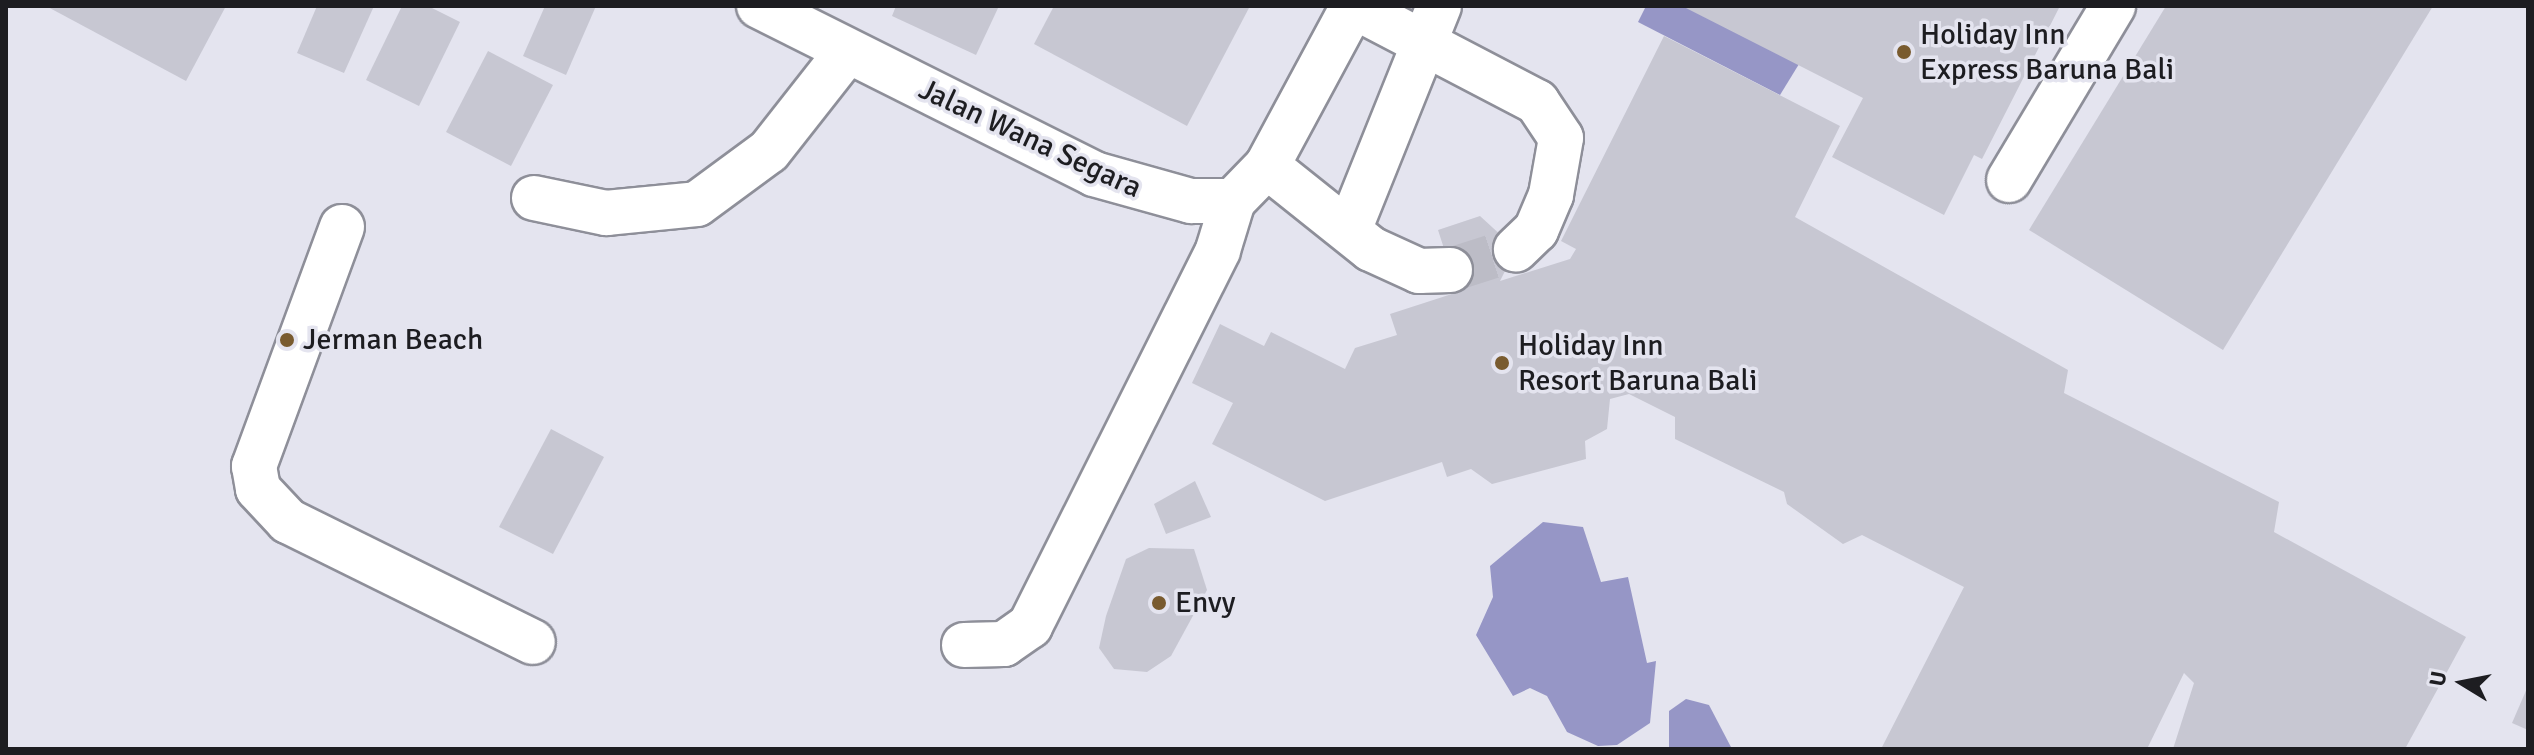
<!DOCTYPE html>
<style>
body{margin:0}
#map{position:relative;width:2534px;height:755px;overflow:hidden;background:#e4e4ef;font-family:Signika,sans-serif}
div>[style]{position:absolute}
.water>*{inset:0;background:#9696c6}
.building>*{inset:0;background:#c7c7d2}
.minor-tunnel>*{height:44px;margin-top:-22px;transform-origin:0;background:repeating-linear-gradient(90deg,#bcbcc6 0 44px,transparent 0 66px)}
.roads{filter:drop-shadow(2px 0 #8e8f99) drop-shadow(-2px 0 #8e8f99) drop-shadow(0 2px #8e8f99) drop-shadow(0 -2px #8e8f99)}
.minor>*{height:44px;margin:-22px;padding:0 22px;transform-origin:22px;border-radius:22px;background:#fff}
.dots>*{width:22px;height:22px;translate:-50% -50%;box-sizing:border-box;border:4px solid #e4e4ef;border-radius:50%}
span{translate:-50% -50%;white-space:nowrap;text-align:center;line-height:1.15;-webkit-text-stroke:7px #e4e4ef;paint-order:stroke}
.poi-label{font-size:30px;color:#1d1d21}
.left{translate:0 -50%;text-align:left}
.street-label{font-size:30px;color:#1d1d21}
.frame{position:absolute;inset:0;border:8px solid #1d1d21;pointer-events:none}
.north{position:absolute;left:2422px;top:643px;width:80px;height:80px;-webkit-text-stroke:6px #e4e4ef;paint-order:stroke;rotate:280deg;font-size:22px;font-weight:700;line-height:32px;text-align:center;color:#1d1d21}
.north::after{content:'';display:block;margin:auto;width:28px;height:36px;background:#1d1d21;clip-path:polygon(50% 0,100% 100%,50% 72%,0 100%)}
</style>
<div id="map">
<div class="water">
<div style="clip-path:polygon(1646px 6px,1722px 6px,1807px 51px,1780px 95px,1638px 22px)"></div>
<div style="clip-path:polygon(1543px 522px,1583px 527px,1601px 582px,1628px 577px,1647px 663px,1656px 661px,1650px 723px,1617px 745px,1598px 746px,1567px 732px,1547px 696px,1530px 688px,1513px 696px,1476px 635px,1493px 597px,1490px 566px)"></div>
<div style="clip-path:polygon(1686px 699px,1709px 705px,1732px 749px,1669px 749px,1669px 711px)"></div>
</div>
<div class="building">
<div style="clip-path:polygon(46px 6px,226px 6px,186px 81px)"></div>
<div style="clip-path:polygon(317px 6px,374px 6px,344px 73px,297px 53px)"></div>
<div style="clip-path:polygon(402px 6px,428px 6px,460px 22px,419px 106px,366px 80px)"></div>
<div style="clip-path:polygon(545px 6px,596px 6px,566px 75px,523px 56px)"></div>
<div style="clip-path:polygon(896px 6px,999px 6px,976px 55px,892px 16px)"></div>
<div style="clip-path:polygon(1054px 6px,1250px 6px,1187px 126px,1034px 44px)"></div>
<div style="clip-path:polygon(1682px 6px,2060px 6px,1982px 159px,1974px 155px,1944px 215px,1832px 157px,1863px 98px)"></div>
<div style="clip-path:polygon(2166px 6px,2433px 6px,2223px 350px,2029px 230px)"></div>
<div style="clip-path:polygon(1664px 36px,1840px 126px,1795px 217px,2068px 370px,2064px 393px,2279px 502px,2274px 532px,2466px 637px,2405px 749px,2173px 749px,2194px 683px,2184px 673px,2147px 749px,1881px 749px,1964px 587px,1862px 535px,1843px 544px,1787px 504px,1784px 492px,1675px 439px,1675px 417px,1629px 394px,1610px 399px,1607px 429px,1585px 441px,1586px 459px,1492px 484px,1471px 469px,1447px 477px,1442px 462px,1325px 501px,1212px 444px,1233px 403px,1192px 383px,1220px 324px,1264px 346px,1271px 332px,1345px 369px,1355px 348px,1397px 335px,1390px 314px,1458px 292px,1438px 230px,1480px 216px,1516px 249px,1500px 281px,1570px 259px,1576px 249px,1561px 241px)"></div>
<div style="clip-path:polygon(488px 51px,553px 85px,511px 166px,446px 132px)"></div>
<div style="clip-path:polygon(551px 429px,604px 457px,553px 554px,499px 527px)"></div>
<div style="clip-path:polygon(1195px 481px,1211px 517px,1166px 534px,1154px 504px)"></div>
<div style="clip-path:polygon(1149px 548px,1194px 549px,1207px 590px,1171px 656px,1147px 672px,1114px 669px,1099px 648px,1106px 616px,1126px 559px)"></div>
<div style="clip-path:polygon(2528px 686px,2528px 730px,2512px 723px)"></div>
</div>
<div class="minor-tunnel">
<div style="left:1450px;top:270px;width:69px;rotate:-17.7deg"></div>
</div>
<div class="roads">
<div class="minor">
<div style="left:759px;top:6px;width:375px;rotate:26.6deg"></div>
<div style="left:1094px;top:174px;width:101px;rotate:15.6deg"></div>
<div style="left:1191px;top:201px;width:42px"></div>
<div style="left:1233px;top:201px;width:49px;rotate:-45.8deg"></div>
<div style="left:1267px;top:166px;width:182px;rotate:-61.7deg"></div>
<div style="left:1353px;top:6px;width:208px;rotate:27.6deg"></div>
<div style="left:1537px;top:102px;width:43px;rotate:56.3deg"></div>
<div style="left:1561px;top:138px;width:58px;rotate:100deg"></div>
<div style="left:1551px;top:195px;width:38px;rotate:113deg"></div>
<div style="left:1536px;top:230px;width:28px;rotate:136deg"></div>
<div style="left:1267px;top:166px;width:133px;rotate:38.6deg"></div>
<div style="left:1371px;top:249px;width:53px;rotate:24.6deg"></div>
<div style="left:1419px;top:271px;width:31px;rotate:-2deg"></div>
<div style="left:2009px;top:180px;width:203px;rotate:-59.1deg"></div>
<div style="left:534px;top:198px;width:74px;rotate:11.8deg"></div>
<div style="left:606px;top:213px;width:91px;rotate:-5.6deg"></div>
<div style="left:697px;top:204px;width:89px;rotate:-36.4deg"></div>
<div style="left:769px;top:151px;width:125px;rotate:-51.8deg"></div>
<div style="left:342px;top:227px;width:255px;rotate:110.2deg"></div>
<div style="left:254px;top:466px;width:23px;rotate:80deg"></div>
<div style="left:258px;top:489px;width:44px;rotate:46.8deg"></div>
<div style="left:288px;top:521px;width:273px;rotate:26.3deg"></div>
<div style="left:1349px;top:230px;width:241px;rotate:-68.1deg"></div>
<div style="left:964px;top:645px;width:40px;rotate:-1.4deg"></div>
<div style="left:1004px;top:644px;width:32px;rotate:-35deg"></div>
<div style="left:1030px;top:626px;width:420px;rotate:-63.4deg"></div>
<div style="left:1218px;top:250px;width:51px;rotate:-73deg"></div>
</div>
</div>
<div class="dots">
<div style="left:1904px;top:52px;background:#795b2f"></div>
<div style="left:287px;top:340px;background:#795b2f"></div>
<div style="left:1502px;top:363px;background:#795b2f"></div>
<div style="left:1159px;top:603px;background:#795b2f"></div>
</div>
<div class="poi-label">
<span class="left" style="left:1920px;top:52px">Holiday Inn<br>Express Baruna Bali</span>
<span class="left" style="left:303px;top:340px">Jerman Beach</span>
<span class="left" style="left:1518px;top:363px">Holiday Inn<br>Resort Baruna Bali</span>
<span class="left" style="left:1175px;top:603px">Envy</span>
</div>
<div class="street-label">
<span style="left:1030px;top:139px;rotate:25deg">Jalan Wana Segara</span>
</div>
<div class="frame"></div>
<div class="north">U</div>
</div>
